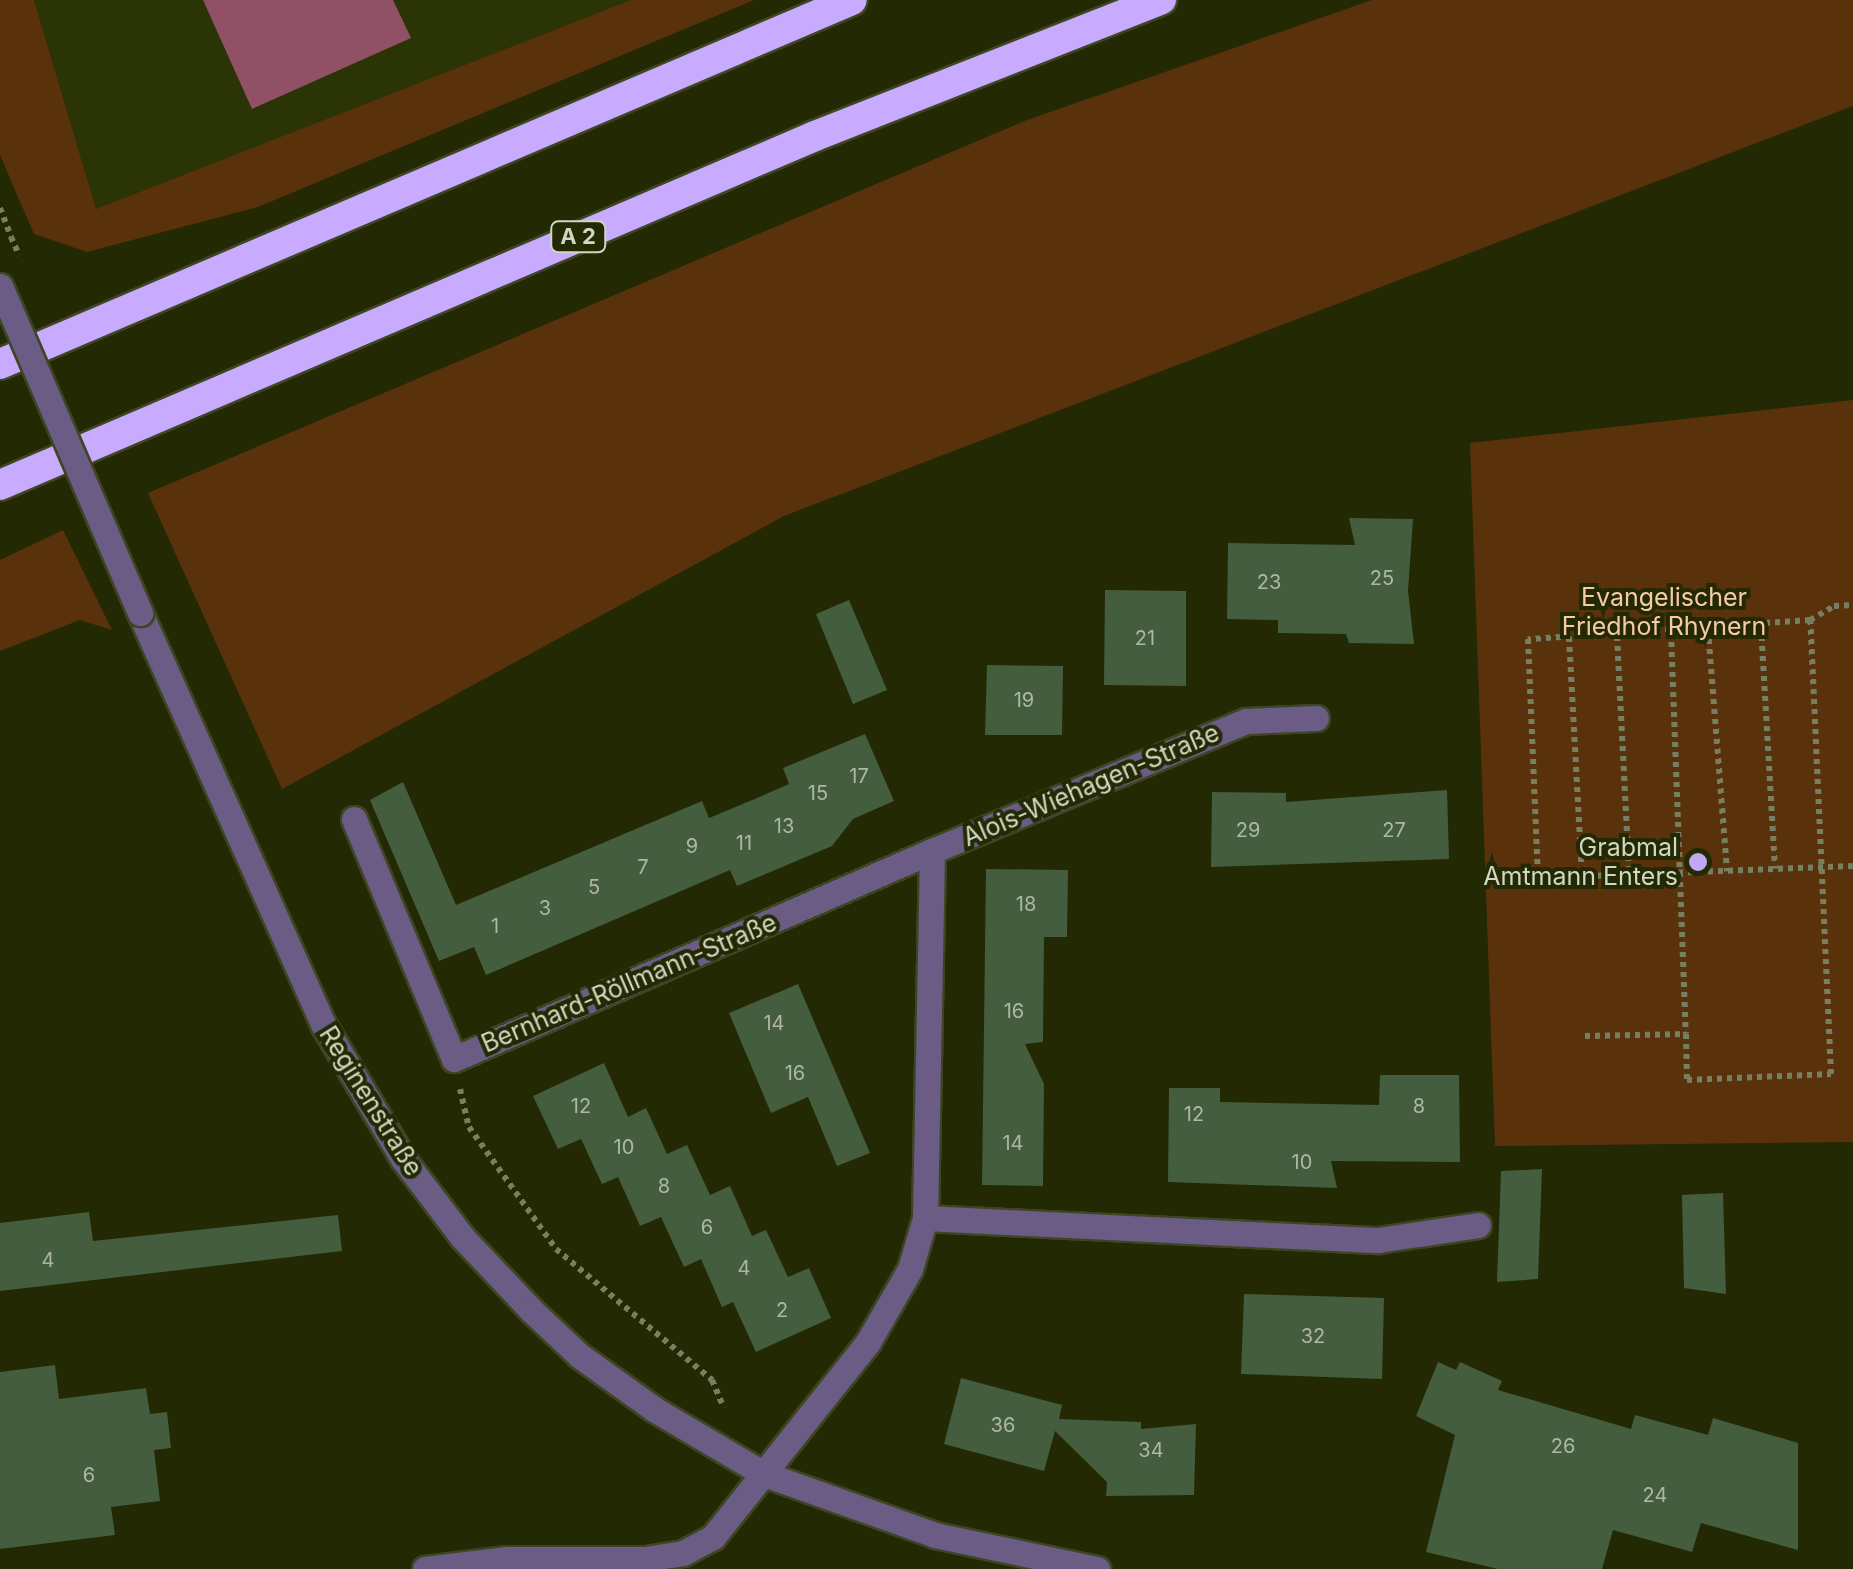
<!DOCTYPE html>
<meta charset="utf-8">
<style>
body{margin:0}
#map{position:relative;width:1853px;height:1569px;overflow:hidden;background:#222903;font-family:Inter,sans-serif}
div>[style]{position:absolute}
.built>*{inset:0;background:#2b3404}
.green>*{inset:0;background:#59320c}
.water>*{inset:0;background:#905065}
.building>*{inset:0;background:#445d3e}
.path>*{height:6px;margin-top:-3px;transform-origin:0;background:repeating-linear-gradient(90deg,#787e60 0 5px,transparent 0 10px)}
.roads{filter:drop-shadow(2px 0 #3e4522) drop-shadow(-2px 0 #3e4522) drop-shadow(0 2px #3e4522) drop-shadow(0 -2px #3e4522)}
.minor>*{height:25px;margin:-12.5px;padding:0 12.5px;transform-origin:12.5px;border-radius:12.5px;background:#6a5c85}
.highway>*{height:30px;margin:-15px;padding:0 15px;transform-origin:15px;border-radius:15px;background:#c8abfe}
.path-bridge>*{height:6px;margin-top:-3px;transform-origin:0;background:repeating-linear-gradient(90deg,#787e60 0 5px,transparent 0 10px)}
.bridges{filter:drop-shadow(2px 0 #3e4522) drop-shadow(-2px 0 #3e4522) drop-shadow(0 2px #3e4522) drop-shadow(0 -2px #3e4522)}
.minor-bridge>*{height:25px;margin:-12.5px;padding:0 12.5px;transform-origin:12.5px;border-radius:12.5px;background:#6a5c85}
.dots>*{width:28px;height:28px;translate:-50% -50%;box-sizing:border-box;border:5px solid #222903;border-radius:50%}
span{translate:-50% -50%;white-space:nowrap;text-align:center;line-height:1.15;-webkit-text-stroke:8px #222903;paint-order:stroke}
.number-label{font-size:20px;color:#aeb8a1}
.number-label span{-webkit-text-stroke-width:0}
.shield-label span{padding:2px 8px;background:#222903;border:2px solid;border-radius:8px;-webkit-text-stroke-width:0}
.shield-label{font-size:22px;color:#d1d7c2;font-weight:700}
.park-label{font-size:25px;color:#f8c9a5}
.street-label{font-size:25px;color:#d1d7c2}
.poi-label{font-size:25px;color:#d1d7c2}
.right{translate:-100% -50%;text-align:right}
</style>
<div id="map">
<div class="built">
<div style="clip-path:polygon(34px 0,631px 0,96px 209px)"></div>
</div>
<div class="green">
<div style="clip-path:polygon(0 0,34px 0,96px 209px,631px 0,754px 0,258px 207px,87px 252px,34px 234px,0 155px)"></div>
<div style="clip-path:polygon(1372px 0,1853px 0,1853px 106px,784px 516px,282px 789px,148px 493px,1027px 120px)"></div>
<div style="clip-path:polygon(1853px 400px,1853px 1142px,1495px 1146px,1470px 443px)"></div>
<div style="clip-path:polygon(63px 530px,112px 630px,80px 620px,0 651px,0 560px)"></div>
</div>
<div class="water">
<div style="clip-path:polygon(203px 0,393px 0,411px 38px,252px 109px)"></div>
</div>
<div class="building">
<div style="clip-path:polygon(1349px 518px,1413px 519px,1408px 591px,1414px 644px,1349px 643px,1346px 634px,1278px 633px,1278px 620px,1227px 619px,1228px 543px,1355px 545px)"></div>
<div style="clip-path:polygon(1105px 590px,1186px 591px,1186px 686px,1104px 685px)"></div>
<div style="clip-path:polygon(849px 600px,887px 690px,853px 704px,816px 614px)"></div>
<div style="clip-path:polygon(987px 665px,1063px 666px,1062px 735px,985px 735px)"></div>
<div style="clip-path:polygon(865px 734px,894px 801px,853px 819px,832px 846px,737px 886px,730px 870px,486px 975px,474px 947px,439px 961px,370px 800px,403px 782px,456px 905px,702px 801px,709px 818px,750px 801px,789px 784px,783px 768px)"></div>
<div style="clip-path:polygon(1447px 790px,1449px 859px,1211px 867px,1212px 792px,1286px 793px,1286px 802px)"></div>
<div style="clip-path:polygon(986px 869px,1068px 870px,1067px 937px,1044px 937px,1043px 1042px,1025px 1044px,1044px 1084px,1043px 1186px,982px 1185px)"></div>
<div style="clip-path:polygon(798px 984px,870px 1153px,837px 1166px,808px 1097px,771px 1113px,729px 1013px)"></div>
<div style="clip-path:polygon(604px 1063px,628px 1117px,646px 1108px,667px 1154px,687px 1145px,710px 1195px,730px 1186px,752px 1236px,766px 1230px,788px 1277px,809px 1268px,831px 1318px,756px 1352px,733px 1302px,722px 1307px,701px 1259px,684px 1267px,661px 1217px,640px 1226px,618px 1177px,602px 1184px,581px 1139px,558px 1149px,533px 1096px)"></div>
<div style="clip-path:polygon(1380px 1075px,1459px 1075px,1460px 1162px,1331px 1161px,1337px 1188px,1168px 1182px,1169px 1088px,1220px 1088px,1220px 1102px,1379px 1105px)"></div>
<div style="clip-path:polygon(1542px 1169px,1538px 1279px,1497px 1282px,1501px 1171px)"></div>
<div style="clip-path:polygon(1723px 1193px,1726px 1294px,1684px 1288px,1682px 1195px)"></div>
<div style="clip-path:polygon(89px 1212px,93px 1241px,338px 1215px,342px 1251px,0 1291px,0 1223px)"></div>
<div style="clip-path:polygon(1244px 1294px,1384px 1298px,1382px 1379px,1241px 1374px)"></div>
<div style="clip-path:polygon(1438px 1362px,1456px 1370px,1460px 1362px,1502px 1381px,1498px 1390px,1631px 1429px,1635px 1415px,1708px 1435px,1713px 1418px,1798px 1443px,1798px 1550px,1701px 1523px,1692px 1552px,1613px 1530px,1602px 1569px,1498px 1569px,1426px 1552px,1455px 1435px,1416px 1416px)"></div>
<div style="clip-path:polygon(55px 1365px,59px 1399px,146px 1388px,150px 1414px,167px 1412px,171px 1448px,154px 1450px,160px 1501px,111px 1507px,115px 1535px,0 1549px,0 1372px)"></div>
<div style="clip-path:polygon(961px 1378px,1062px 1405px,1059px 1419px,1141px 1422px,1141px 1429px,1196px 1424px,1194px 1495px,1106px 1496px,1107px 1482px,1055px 1431px,1044px 1471px,944px 1444px)"></div>
</div>
<div class="path">
<div style="left:0;top:208px;width:31px;rotate:69deg"></div>
<div style="left:1810px;top:620px;width:283px;rotate:176.1deg"></div>
<div style="left:1528px;top:639px;width:239px;rotate:87.6deg"></div>
<div style="left:1538px;top:878px;width:315px;rotate:-2.2deg"></div>
<div style="left:1761px;top:626px;width:243px;rotate:86.7deg"></div>
<div style="left:1708px;top:629px;width:243px;rotate:85.5deg"></div>
<div style="left:1671px;top:632px;width:402px;rotate:87.9deg"></div>
<div style="left:1617px;top:636px;width:238px;rotate:87.1deg"></div>
<div style="left:1569px;top:637px;width:240px;rotate:86.9deg"></div>
<div style="left:1585px;top:1036px;width:101px;rotate:-1.1deg"></div>
<div style="left:1686px;top:1034px;width:46px;rotate:88.8deg"></div>
<div style="left:1687px;top:1080px;width:144px;rotate:-2.4deg"></div>
<div style="left:1831px;top:1074px;width:454px;rotate:-92.6deg"></div>
<div style="left:1810px;top:620px;width:28px;rotate:-30deg"></div>
<div style="left:1834px;top:606px;width:19px;rotate:-3deg"></div>
<div style="left:460px;top:1089px;width:39px;rotate:77deg"></div>
<div style="left:469px;top:1127px;width:150px;rotate:54.5deg"></div>
<div style="left:556px;top:1249px;width:204px;rotate:40deg"></div>
<div style="left:712px;top:1380px;width:30px;rotate:67deg"></div>
</div>
<div class="roads">
<div class="minor">
<div style="left:140px;top:613px;width:450px;rotate:66deg"></div>
<div style="left:323px;top:1024px;width:157px;rotate:59.3deg"></div>
<div style="left:403px;top:1159px;width:99px;rotate:52.8deg"></div>
<div style="left:463px;top:1238px;width:99px;rotate:46.6deg"></div>
<div style="left:531px;top:1310px;width:67px;rotate:43.2deg"></div>
<div style="left:580px;top:1356px;width:91px;rotate:35.6deg"></div>
<div style="left:654px;top:1409px;width:128px;rotate:30.6deg"></div>
<div style="left:764px;top:1474px;width:182px;rotate:19.6deg"></div>
<div style="left:935px;top:1535px;width:166px;rotate:11.9deg"></div>
<div style="left:354px;top:819px;width:260px;rotate:67.4deg"></div>
<div style="left:454px;top:1059px;width:521px;rotate:-23.52deg"></div>
<div style="left:925px;top:1218px;width:454px;rotate:2.8deg"></div>
<div style="left:1378px;top:1240px;width:101px;rotate:-8.5deg"></div>
<div style="left:425px;top:1569px;width:82px;rotate:-7deg"></div>
<div style="left:506px;top:1559px;width:139px"></div>
<div style="left:645px;top:1559px;width:38px;rotate:-9deg"></div>
<div style="left:683px;top:1553px;width:34px;rotate:-28deg"></div>
<div style="left:713px;top:1537px;width:249px;rotate:-51.5deg"></div>
<div style="left:868px;top:1342px;width:84px;rotate:-60.1deg"></div>
<div style="left:910px;top:1269px;width:53px;rotate:-73.6deg"></div>
<div style="left:925px;top:1218px;width:367px;rotate:-88.9deg"></div>
<div style="left:932px;top:851px;width:340px;rotate:-22.5deg"></div>
<div style="left:1246px;top:721px;width:70px;rotate:-2.5deg"></div>
</div>
<div class="highway">
<div style="left:0;top:364px;width:926px;rotate:-23.13deg"></div>
<div style="left:0;top:485px;width:887px;rotate:-23.18deg"></div>
<div style="left:815px;top:136px;width:372px;rotate:-21.5deg"></div>
</div>
</div>
<div class="path-bridge">
<div style="left:11px;top:237px;width:20px;rotate:66deg"></div>
</div>
<div class="bridges">
<div class="minor-bridge">
<div style="left:0;top:286px;width:356px;rotate:66.8deg"></div>
</div>
</div>
<div class="dots">
<div style="left:1698px;top:862px;background:#c2a8f3"></div>
</div>
<div class="number-label">
<span style="left:1382px;top:578px">25</span>
<span style="left:1269px;top:582px">23</span>
<span style="left:1145px;top:638px">21</span>
<span style="left:1024px;top:700px">19</span>
<span style="left:859px;top:776px">17</span>
<span style="left:818px;top:793px">15</span>
<span style="left:784px;top:826px">13</span>
<span style="left:1248px;top:830px">29</span>
<span style="left:1394px;top:830px">27</span>
<span style="left:744px;top:843px">11</span>
<span style="left:692px;top:846px">9</span>
<span style="left:643px;top:867px">7</span>
<span style="left:594px;top:887px">5</span>
<span style="left:1026px;top:904px">18</span>
<span style="left:545px;top:908px">3</span>
<span style="left:495px;top:926px">1</span>
<span style="left:1014px;top:1011px">16</span>
<span style="left:774px;top:1023px">14</span>
<span style="left:795px;top:1073px">16</span>
<span style="left:581px;top:1106px">12</span>
<span style="left:1419px;top:1106px">8</span>
<span style="left:1194px;top:1114px">12</span>
<span style="left:1013px;top:1143px">14</span>
<span style="left:624px;top:1147px">10</span>
<span style="left:1302px;top:1162px">10</span>
<span style="left:664px;top:1186px">8</span>
<span style="left:707px;top:1227px">6</span>
<span style="left:48px;top:1260px">4</span>
<span style="left:744px;top:1268px">4</span>
<span style="left:782px;top:1310px">2</span>
<span style="left:1313px;top:1336px">32</span>
<span style="left:1003px;top:1425px">36</span>
<span style="left:1563px;top:1446px">26</span>
<span style="left:1151px;top:1450px">34</span>
<span style="left:89px;top:1475px">6</span>
<span style="left:1655px;top:1495px">24</span>
</div>
<div class="shield-label">
<span style="left:578px;top:237px">A 2</span>
</div>
<div class="park-label">
<span style="left:1664px;top:612px">Evangelischer<br>Friedhof Rhynern</span>
</div>
<div class="street-label">
<span style="left:1091px;top:785px;rotate:-23deg">Alois-Wiehagen-Straße</span>
<span style="left:629px;top:983px;rotate:-23deg">Bernhard-Röllmann-Straße</span>
<span style="left:371px;top:1101px;rotate:58deg">Reginenstraße</span>
</div>
<div class="poi-label">
<span class="right" style="left:1678px;top:862px">Grabmal<br>Amtmann Enters</span>
</div>
</div>
